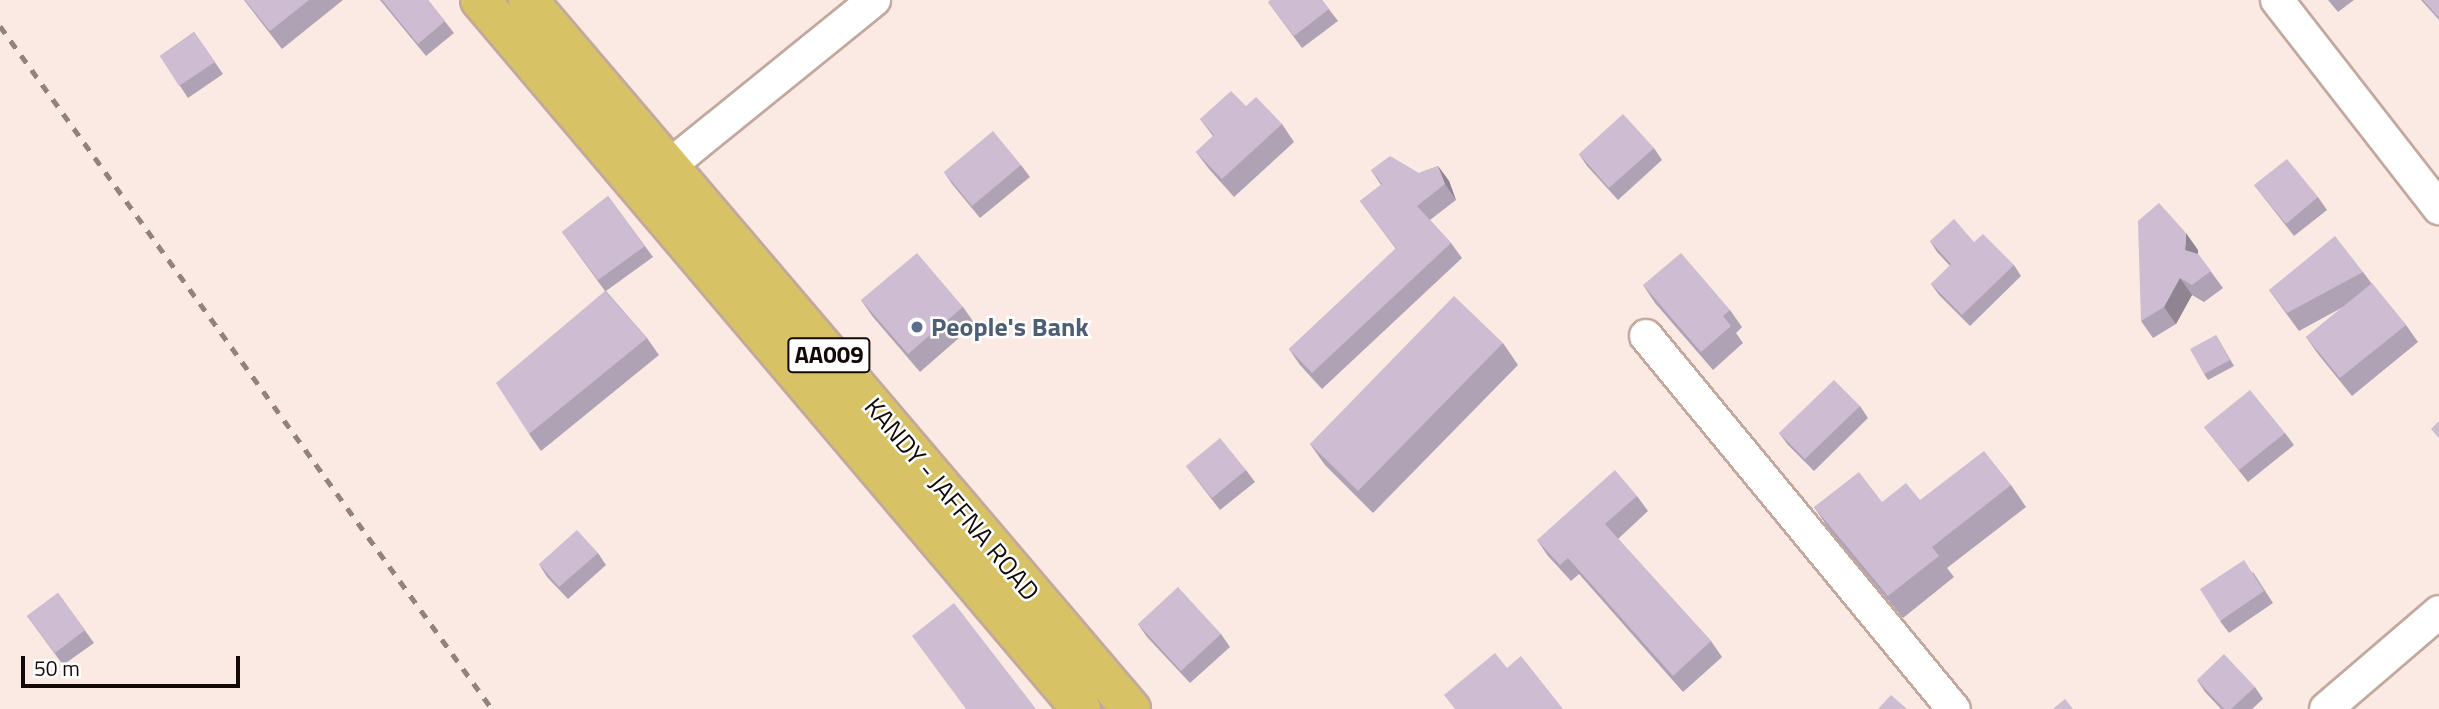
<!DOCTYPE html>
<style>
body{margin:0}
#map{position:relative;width:2439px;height:709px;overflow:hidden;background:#fbeae3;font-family:"Titillium Web",sans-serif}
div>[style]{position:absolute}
.roads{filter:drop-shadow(2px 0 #c2a89d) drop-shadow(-2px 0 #c2a89d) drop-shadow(0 2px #c2a89d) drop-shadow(0 -2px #c2a89d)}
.minor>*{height:32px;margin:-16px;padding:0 16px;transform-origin:16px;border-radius:16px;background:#fff}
.trunk>*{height:38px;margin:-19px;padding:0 19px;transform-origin:19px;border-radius:19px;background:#d8c266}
.rail>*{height:5px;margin-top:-2.5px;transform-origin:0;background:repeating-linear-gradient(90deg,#90827d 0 9px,transparent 0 18px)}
.wall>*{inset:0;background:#b0a2b5}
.shaded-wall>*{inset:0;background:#908493}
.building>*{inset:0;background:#cdbcd2}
.dots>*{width:19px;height:19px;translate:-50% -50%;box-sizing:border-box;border:4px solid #fff;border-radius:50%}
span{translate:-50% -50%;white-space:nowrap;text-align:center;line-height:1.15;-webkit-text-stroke:5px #fff;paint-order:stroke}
.shield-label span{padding:2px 5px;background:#fff;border:2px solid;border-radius:5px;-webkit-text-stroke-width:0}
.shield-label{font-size:24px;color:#130a07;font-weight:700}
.service-label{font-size:26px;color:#4e5e75;font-weight:700}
.left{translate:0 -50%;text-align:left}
.street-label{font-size:26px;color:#130a07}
.scale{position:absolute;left:21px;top:656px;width:219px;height:32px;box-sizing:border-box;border:4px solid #130a07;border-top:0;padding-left:9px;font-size:21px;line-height:24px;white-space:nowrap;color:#130a07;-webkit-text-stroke:5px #fff;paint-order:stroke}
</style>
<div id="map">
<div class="roads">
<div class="minor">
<div style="left:2277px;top:0;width:264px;rotate:52.1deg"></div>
<div style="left:669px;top:166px;width:264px;rotate:-39deg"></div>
<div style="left:1646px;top:336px;width:484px;rotate:50.5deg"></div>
<div style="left:2326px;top:709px;width:149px;rotate:-40.6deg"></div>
</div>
<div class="trunk">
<div style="left:480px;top:0;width:929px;rotate:49.71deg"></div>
<div style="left:528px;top:0;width:931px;rotate:49.62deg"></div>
</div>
</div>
<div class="rail">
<div style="left:0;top:26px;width:842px;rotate:54.23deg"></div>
</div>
<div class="wall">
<div style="clip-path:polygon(244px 0,343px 0,282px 49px)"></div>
<div style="clip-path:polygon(380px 0,428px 0,454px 33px,426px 56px)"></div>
<div style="clip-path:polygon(1322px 0,1338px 21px,1302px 48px,1268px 2px)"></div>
<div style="clip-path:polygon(2328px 0,2354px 0,2338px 12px)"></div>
<div style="clip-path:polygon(2421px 0,2439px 0,2439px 20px)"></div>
<div style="clip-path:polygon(194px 32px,223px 74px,188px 98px,160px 56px)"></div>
<div style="clip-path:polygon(1246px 106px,1282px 124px,1294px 142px,1234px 197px,1209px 169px,1196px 152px,1213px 136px,1200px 119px)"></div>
<div style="clip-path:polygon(1654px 148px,1662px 160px,1618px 200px,1587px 166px,1579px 154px)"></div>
<div style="clip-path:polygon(1021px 165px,1030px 177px,980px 218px,952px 184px,944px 172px)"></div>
<div style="clip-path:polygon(1438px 166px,1449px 181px,1456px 200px,1430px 220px,1451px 243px,1462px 258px,1322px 389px,1300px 365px,1289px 349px,1396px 249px,1360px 201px,1381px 185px,1371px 170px,1419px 173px)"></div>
<div style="clip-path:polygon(2254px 185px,2318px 197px,2327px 210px,2294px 236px)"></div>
<div style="clip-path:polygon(608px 196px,653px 257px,606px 291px,647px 338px,659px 355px,541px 451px,529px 434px,605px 291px,562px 232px)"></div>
<div style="clip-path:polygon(1930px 241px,1974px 242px,2014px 265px,2021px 276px,1970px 326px,1939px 295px,1931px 284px,1950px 266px,1937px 252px)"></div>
<div style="clip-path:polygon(2198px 250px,2198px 254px,2223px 288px,2204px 302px,2192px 295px,2176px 324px,2153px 338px,2141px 321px)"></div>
<div style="clip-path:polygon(2363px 272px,2372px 284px,2406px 325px,2418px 342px,2352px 396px,2318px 354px,2306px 337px,2343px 307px,2299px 331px,2269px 290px)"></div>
<div style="clip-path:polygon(1643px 285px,1730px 310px,1742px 327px,1736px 333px,1743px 343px,1713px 370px,1655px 303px)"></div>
<div style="clip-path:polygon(861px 300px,963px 307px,975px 324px,920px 372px,873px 317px)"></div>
<div style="clip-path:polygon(2216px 335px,2234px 366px,2208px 380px,2204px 374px)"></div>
<div style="clip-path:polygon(1503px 343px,1518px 365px,1373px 513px,1325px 465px,1310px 444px)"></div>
<div style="clip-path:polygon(1860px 406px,1868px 418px,1814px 471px,1788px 445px,1779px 433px)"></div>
<div style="clip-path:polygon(2204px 427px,2285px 433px,2294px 445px,2248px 482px)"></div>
<div style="clip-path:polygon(1186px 466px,1246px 470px,1255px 482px,1220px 510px)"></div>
<div style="clip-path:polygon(2011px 485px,2026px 507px,1947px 568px,1954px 577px,1903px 618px,1829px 529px,1814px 507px,1920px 500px)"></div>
<div style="clip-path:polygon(1637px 496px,1648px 511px,1618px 539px,1711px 641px,1722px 657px,1683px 692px,1579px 574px,1571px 581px,1548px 556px,1537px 540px)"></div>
<div style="clip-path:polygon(598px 553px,606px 565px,568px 599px,547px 577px,539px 564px)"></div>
<div style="clip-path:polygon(2253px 572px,2273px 603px,2229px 633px,2220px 621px)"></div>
<div style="clip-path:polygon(58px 593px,94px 643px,63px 665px,27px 616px)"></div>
<div style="clip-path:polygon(1138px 624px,1221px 634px,1230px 647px,1190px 683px,1147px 637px)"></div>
<div style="clip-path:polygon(2197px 680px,2255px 687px,2263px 699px,2252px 709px,2221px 709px,2205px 692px)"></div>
</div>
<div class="shaded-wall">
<div style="clip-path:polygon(1438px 166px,1449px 181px,1456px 200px,1445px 184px)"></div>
<div style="clip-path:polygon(2186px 233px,2198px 250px,2197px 267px,2185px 250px)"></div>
<div style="clip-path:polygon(2180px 278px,2192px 295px,2176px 324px,2164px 307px)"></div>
</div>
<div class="building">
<div style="clip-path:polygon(245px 0,309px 0,270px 31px)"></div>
<div style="clip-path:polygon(382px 0,428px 0,445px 21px,418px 44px)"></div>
<div style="clip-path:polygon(1270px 0,1322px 0,1329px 9px,1294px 36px,1268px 2px)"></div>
<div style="clip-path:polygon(2423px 0,2439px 0,2439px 18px)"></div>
<div style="clip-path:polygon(194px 32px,215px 62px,179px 86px,160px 56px)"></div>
<div style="clip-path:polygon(1231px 91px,1246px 106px,1256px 97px,1282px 124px,1222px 179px,1196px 152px,1214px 135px,1200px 119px)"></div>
<div style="clip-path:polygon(1623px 114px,1654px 148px,1609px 188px,1579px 154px)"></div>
<div style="clip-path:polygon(993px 131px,1021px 165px,972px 206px,944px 172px)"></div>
<div style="clip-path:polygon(1390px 156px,1419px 173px,1438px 166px,1445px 184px,1417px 206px,1451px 243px,1312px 373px,1289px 349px,1396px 248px,1360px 201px,1382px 184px,1371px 170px)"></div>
<div style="clip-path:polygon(2287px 159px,2318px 197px,2286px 224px,2254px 185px)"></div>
<div style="clip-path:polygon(608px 196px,645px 246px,598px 280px,562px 232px)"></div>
<div style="clip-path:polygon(2159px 203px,2186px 233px,2185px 250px,2198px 254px,2211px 271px,2192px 285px,2180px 278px,2164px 307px,2141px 321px,2138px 221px)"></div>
<div style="clip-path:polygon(1954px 219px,1974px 242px,1983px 234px,2014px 265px,1962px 315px,1931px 284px,1951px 264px,1930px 241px)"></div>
<div style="clip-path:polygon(2335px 236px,2363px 272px,2287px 313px,2269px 290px)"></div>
<div style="clip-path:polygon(917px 253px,963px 307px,908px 354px,861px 300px)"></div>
<div style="clip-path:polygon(1681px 253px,1730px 310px,1723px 316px,1731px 326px,1701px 352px,1643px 285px)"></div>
<div style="clip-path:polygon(2372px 283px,2406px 325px,2340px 378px,2306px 337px)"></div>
<div style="clip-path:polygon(605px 291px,647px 338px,529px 434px,496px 383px)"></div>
<div style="clip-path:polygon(1454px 296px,1503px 343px,1358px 491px,1310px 444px)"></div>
<div style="clip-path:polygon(2216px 335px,2230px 360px,2204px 374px,2190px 349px)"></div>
<div style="clip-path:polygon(1834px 380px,1860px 406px,1805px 459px,1779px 433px)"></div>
<div style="clip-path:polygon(2250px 390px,2285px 433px,2239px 470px,2204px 427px)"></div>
<div style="clip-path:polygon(2439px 421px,2439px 438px,2431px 429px)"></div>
<div style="clip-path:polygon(1220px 438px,1246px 470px,1212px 498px,1186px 466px)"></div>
<div style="clip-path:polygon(1984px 451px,2011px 485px,1932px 547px,1939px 556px,1888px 596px,1814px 507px,1859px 472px,1882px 502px,1906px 483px,1920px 500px)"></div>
<div style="clip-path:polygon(1615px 470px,1637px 496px,1605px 524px,1711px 641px,1673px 676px,1568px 558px,1560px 565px,1537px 540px)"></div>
<div style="clip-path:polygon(577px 530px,598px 553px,559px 587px,539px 564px)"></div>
<div style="clip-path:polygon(2244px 560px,2264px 591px,2220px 621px,2200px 589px)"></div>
<div style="clip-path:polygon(1178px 587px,1221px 634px,1181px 671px,1138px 624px)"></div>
<div style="clip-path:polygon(58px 593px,85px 630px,55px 653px,27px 616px)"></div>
<div style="clip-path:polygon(954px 603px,1036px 709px,966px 709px,912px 636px)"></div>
<div style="clip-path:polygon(1495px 653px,1507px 668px,1521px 656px,1563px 709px,1455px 709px,1444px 695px)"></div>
<div style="clip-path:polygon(2224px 654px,2255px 687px,2231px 709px,2224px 709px,2197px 680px)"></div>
<div style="clip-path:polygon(1891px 695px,1907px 709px,1878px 709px)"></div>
<div style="clip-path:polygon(2065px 699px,2073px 709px,2053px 709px)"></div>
</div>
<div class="dots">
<div style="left:917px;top:327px;background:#5c6f8a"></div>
</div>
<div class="shield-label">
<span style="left:829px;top:355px">AA009</span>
</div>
<div class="service-label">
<span class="left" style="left:931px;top:327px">People's Bank</span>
</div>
<div class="street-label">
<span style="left:952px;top:499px;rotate:50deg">KANDY - JAFFNA ROAD</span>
</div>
<div class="scale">50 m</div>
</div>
